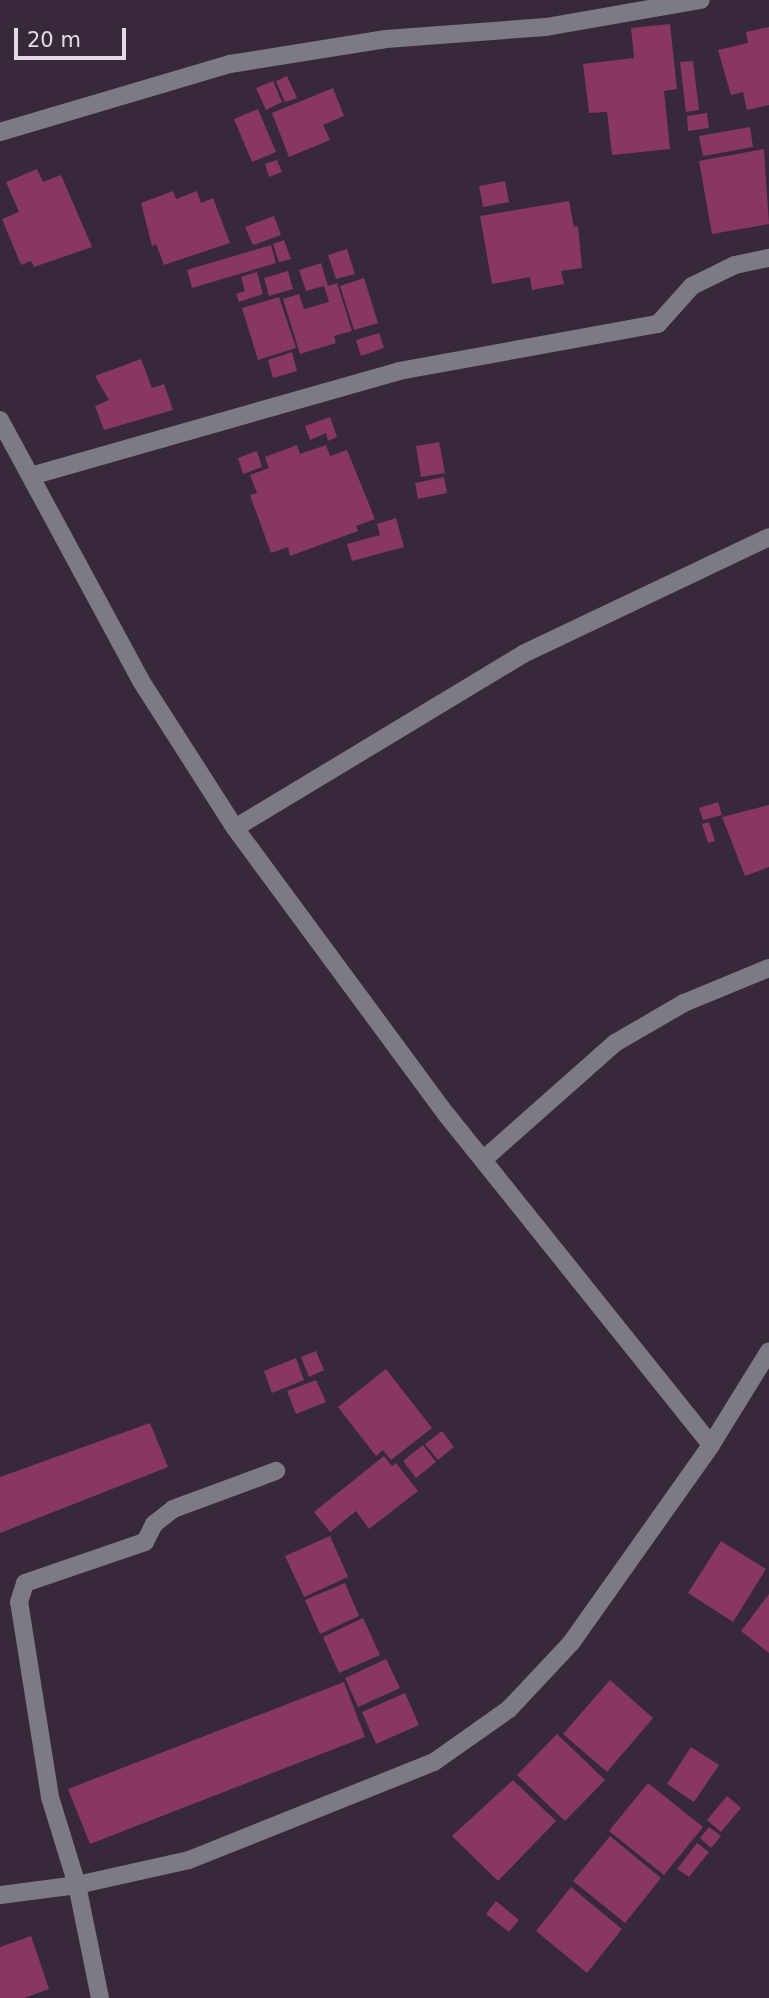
<!DOCTYPE html>
<style>
body{margin:0}
#map{position:relative;width:769px;height:1998px;overflow:hidden;background:#372939;font-family:"DejaVu Sans",sans-serif}
div>[style]{position:absolute}
.building>*{inset:0;background:#873762}
.minor>*{height:18px;margin:-9px;padding:0 9px;transform-origin:9px;border-radius:9px;background:#7c7a84}
span{translate:-50% -50%;white-space:nowrap;text-align:center;line-height:1.15;-webkit-text-stroke:5px #372939;paint-order:stroke}
.scale{position:absolute;left:14px;top:28px;width:112px;height:32px;box-sizing:border-box;border:4px solid #e4dae5;border-top:0;padding-left:9px;font-size:21px;line-height:24px;white-space:nowrap;color:#e4dae5;-webkit-text-stroke:5px #372939;paint-order:stroke}
</style>
<div id="map">
<div class="building">
<div style="clip-path:polygon(670px 24px,677px 89px,664px 91px,670px 149px,612px 155px,607px 112px,589px 113px,583px 64px,634px 58px,631px 28px)"></div>
<div style="clip-path:polygon(769px 27px,769px 105px,747px 110px,743px 92px,731px 95px,718px 50px,748px 43px,746px 32px)"></div>
<div style="clip-path:polygon(693px 61px,699px 110px,686px 112px,680px 62px)"></div>
<div style="clip-path:polygon(287px 76px,297px 98px,285px 102px,276px 81px)"></div>
<div style="clip-path:polygon(273px 81px,282px 102px,266px 110px,256px 88px)"></div>
<div style="clip-path:polygon(333px 88px,344px 116px,323px 125px,330px 140px,289px 157px,272px 113px)"></div>
<div style="clip-path:polygon(258px 109px,276px 152px,252px 162px,234px 119px)"></div>
<div style="clip-path:polygon(707px 113px,709px 128px,688px 131px,687px 116px)"></div>
<div style="clip-path:polygon(750px 127px,753px 147px,703px 156px,699px 136px)"></div>
<div style="clip-path:polygon(764px 149px,769px 224px,712px 234px,699px 161px)"></div>
<div style="clip-path:polygon(277px 160px,282px 172px,269px 177px,265px 164px)"></div>
<div style="clip-path:polygon(37px 169px,43px 182px,61px 175px,92px 247px,34px 267px,31px 261px,21px 265px,2px 219px,19px 212px,6px 182px)"></div>
<div style="clip-path:polygon(505px 181px,509px 202px,483px 207px,479px 186px)"></div>
<div style="clip-path:polygon(173px 191px,176px 199px,197px 191px,201px 203px,213px 198px,230px 243px,164px 265px,156px 244px,152px 246px,141px 203px)"></div>
<div style="clip-path:polygon(569px 201px,574px 227px,578px 226px,582px 268px,561px 271px,564px 284px,532px 290px,530px 277px,492px 284px,480px 216px)"></div>
<div style="clip-path:polygon(274px 216px,281px 235px,253px 245px,245px 227px)"></div>
<div style="clip-path:polygon(284px 240px,291px 259px,279px 262px,273px 244px)"></div>
<div style="clip-path:polygon(271px 245px,276px 263px,192px 288px,187px 270px)"></div>
<div style="clip-path:polygon(347px 249px,355px 274px,336px 279px,328px 255px)"></div>
<div style="clip-path:polygon(321px 263px,328px 286px,337px 283px,352px 331px,334px 336px,336px 343px,300px 354px,283px 299px,299px 294px,304px 309px,329px 302px,324px 286px,306px 291px,299px 270px)"></div>
<div style="clip-path:polygon(288px 271px,293px 289px,269px 296px,264px 278px)"></div>
<div style="clip-path:polygon(257px 272px,263px 294px,239px 302px,236px 294px,245px 291px,241px 277px)"></div>
<div style="clip-path:polygon(364px 278px,378px 323px,354px 330px,340px 286px)"></div>
<div style="clip-path:polygon(279px 297px,296px 348px,258px 360px,242px 308px)"></div>
<div style="clip-path:polygon(379px 333px,384px 348px,361px 356px,356px 340px)"></div>
<div style="clip-path:polygon(292px 352px,297px 371px,273px 378px,268px 360px)"></div>
<div style="clip-path:polygon(141px 359px,152px 388px,164px 384px,173px 410px,104px 430px,95px 406px,109px 400px,95px 376px)"></div>
<div style="clip-path:polygon(330px 417px,337px 437px,328px 441px,326px 433px,310px 440px,305px 426px)"></div>
<div style="clip-path:polygon(439px 442px,445px 473px,421px 477px,416px 446px)"></div>
<div style="clip-path:polygon(297px 445px,300px 454px,326px 445px,330px 456px,347px 450px,375px 519px,356px 526px,358px 531px,290px 556px,288px 547px,271px 553px,250px 495px,257px 493px,250px 475px,269px 468px,265px 457px)"></div>
<div style="clip-path:polygon(257px 451px,262px 467px,243px 474px,238px 458px)"></div>
<div style="clip-path:polygon(444px 477px,447px 493px,418px 499px,415px 483px)"></div>
<div style="clip-path:polygon(396px 518px,404px 547px,352px 561px,347px 544px,380px 535px,377px 524px)"></div>
<div style="clip-path:polygon(718px 802px,722px 815px,703px 820px,699px 808px)"></div>
<div style="clip-path:polygon(769px 805px,769px 867px,745px 876px,722px 817px)"></div>
<div style="clip-path:polygon(709px 822px,715px 841px,708px 843px,702px 824px)"></div>
<div style="clip-path:polygon(316px 1351px,324px 1370px,309px 1377px,301px 1357px)"></div>
<div style="clip-path:polygon(296px 1358px,304px 1380px,272px 1393px,264px 1371px)"></div>
<div style="clip-path:polygon(386px 1369px,432px 1428px,391px 1460px,383px 1450px,376px 1456px,338px 1407px)"></div>
<div style="clip-path:polygon(316px 1380px,326px 1402px,296px 1414px,287px 1391px)"></div>
<div style="clip-path:polygon(150px 1423px,168px 1467px,0 1533px,0 1477px)"></div>
<div style="clip-path:polygon(442px 1431px,454px 1447px,438px 1460px,425px 1444px)"></div>
<div style="clip-path:polygon(423px 1445px,436px 1462px,416px 1478px,403px 1461px)"></div>
<div style="clip-path:polygon(384px 1456px,392px 1466px,396px 1463px,418px 1491px,369px 1529px,356px 1511px,330px 1532px,314px 1512px)"></div>
<div style="clip-path:polygon(330px 1536px,348px 1577px,304px 1597px,285px 1556px)"></div>
<div style="clip-path:polygon(721px 1541px,766px 1569px,733px 1622px,688px 1593px)"></div>
<div style="clip-path:polygon(345px 1583px,359px 1616px,320px 1634px,305px 1600px)"></div>
<div style="clip-path:polygon(769px 1594px,769px 1653px,741px 1631px)"></div>
<div style="clip-path:polygon(363px 1618px,380px 1655px,339px 1673px,323px 1637px)"></div>
<div style="clip-path:polygon(386px 1659px,400px 1688px,358px 1707px,345px 1678px)"></div>
<div style="clip-path:polygon(610px 1680px,653px 1718px,607px 1772px,563px 1734px)"></div>
<div style="clip-path:polygon(344px 1682px,365px 1737px,90px 1844px,68px 1789px)"></div>
<div style="clip-path:polygon(405px 1693px,419px 1725px,376px 1744px,362px 1712px)"></div>
<div style="clip-path:polygon(557px 1734px,605px 1780px,565px 1821px,517px 1775px)"></div>
<div style="clip-path:polygon(691px 1747px,719px 1765px,694px 1802px,667px 1784px)"></div>
<div style="clip-path:polygon(513px 1780px,556px 1821px,498px 1881px,452px 1836px)"></div>
<div style="clip-path:polygon(648px 1783px,703px 1827px,664px 1875px,609px 1831px)"></div>
<div style="clip-path:polygon(727px 1796px,741px 1808px,721px 1832px,707px 1820px)"></div>
<div style="clip-path:polygon(709px 1827px,721px 1836px,711px 1848px,700px 1838px)"></div>
<div style="clip-path:polygon(610px 1836px,661px 1878px,625px 1923px,573px 1881px)"></div>
<div style="clip-path:polygon(697px 1843px,709px 1852px,689px 1877px,677px 1869px)"></div>
<div style="clip-path:polygon(571px 1887px,622px 1929px,587px 1973px,536px 1931px)"></div>
<div style="clip-path:polygon(496px 1901px,519px 1920px,509px 1932px,486px 1914px)"></div>
<div style="clip-path:polygon(31px 1936px,49px 1989px,24px 1998px,0 1998px,0 1947px)"></div>
</div>
<div class="minor">
<div style="left:0;top:132px;width:240px;rotate:-16.5deg"></div>
<div style="left:230px;top:64px;width:158px;rotate:-9.1deg"></div>
<div style="left:386px;top:39px;width:160px;rotate:-4.3deg"></div>
<div style="left:546px;top:27px;width:157px;rotate:-9.9deg"></div>
<div style="left:0;top:420px;width:297px;rotate:61.6deg"></div>
<div style="left:141px;top:681px;width:174px;rotate:57.4deg"></div>
<div style="left:235px;top:828px;width:355px;rotate:53.6deg"></div>
<div style="left:446px;top:1114px;width:424px;rotate:51.3deg"></div>
<div style="left:31px;top:476px;width:383px;rotate:-15.9deg"></div>
<div style="left:399px;top:371px;width:263px;rotate:-10.3deg"></div>
<div style="left:658px;top:324px;width:51px;rotate:-48.2deg"></div>
<div style="left:692px;top:286px;width:48px;rotate:-26deg"></div>
<div style="left:735px;top:265px;width:35px;rotate:-12deg"></div>
<div style="left:235px;top:828px;width:336px;rotate:-31.1deg"></div>
<div style="left:523px;top:654px;width:272px;rotate:-25.4deg"></div>
<div style="left:484px;top:1159px;width:175px;rotate:-41.5deg"></div>
<div style="left:615px;top:1043px;width:80px;rotate:-30.1deg"></div>
<div style="left:684px;top:1003px;width:92px;rotate:-22.4deg"></div>
<div style="left:0;top:1895px;width:78px;rotate:-7.4deg"></div>
<div style="left:77px;top:1885px;width:115px;rotate:-12.6deg"></div>
<div style="left:189px;top:1860px;width:264px;rotate:-21.8deg"></div>
<div style="left:434px;top:1762px;width:92px;rotate:-35.2deg"></div>
<div style="left:509px;top:1709px;width:91px;rotate:-46.8deg"></div>
<div style="left:571px;top:1643px;width:242px;rotate:-54.7deg"></div>
<div style="left:711px;top:1445px;width:110px;rotate:-58.3deg"></div>
<div style="left:100px;top:1998px;width:115px;rotate:-101.5deg"></div>
<div style="left:77px;top:1885px;width:92px;rotate:-107.1deg"></div>
<div style="left:50px;top:1797px;width:197px;rotate:-99deg"></div>
<div style="left:19px;top:1602px;width:20px;rotate:-72deg"></div>
<div style="left:25px;top:1583px;width:127px;rotate:-18.9deg"></div>
<div style="left:145px;top:1542px;width:20px;rotate:-63deg"></div>
<div style="left:154px;top:1524px;width:24px;rotate:-38deg"></div>
<div style="left:173px;top:1509px;width:110px;rotate:-20.3deg"></div>
</div>
<div class="scale">20 m</div>
</div>
